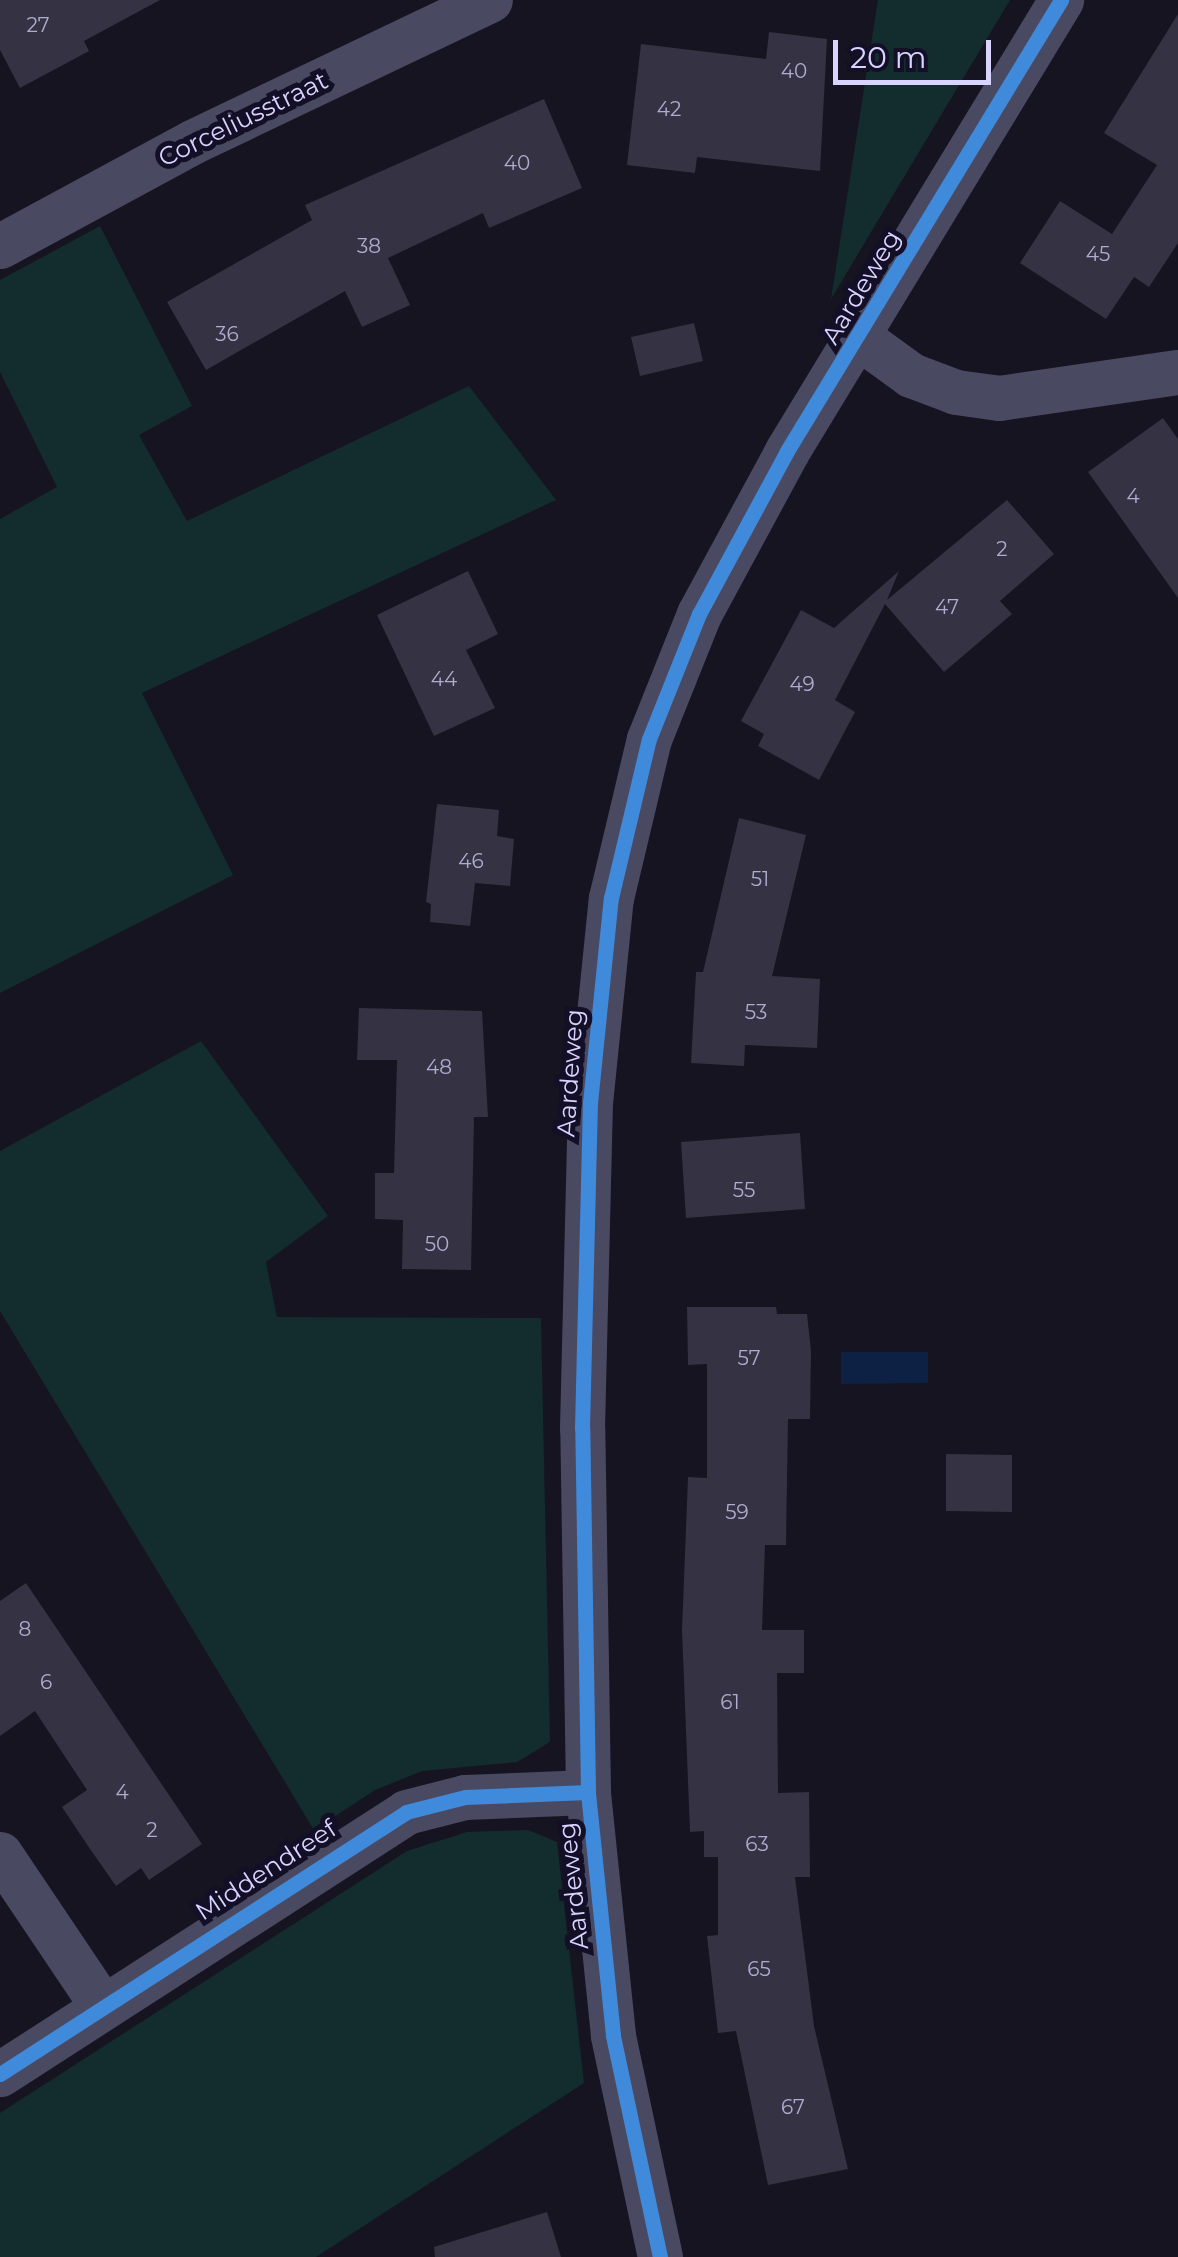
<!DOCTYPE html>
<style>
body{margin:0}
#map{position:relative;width:1178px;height:2257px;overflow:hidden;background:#161421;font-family:Montserrat,sans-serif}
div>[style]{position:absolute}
.green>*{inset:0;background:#132c2d}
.water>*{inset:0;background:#0d2144}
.building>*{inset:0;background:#343243}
.minor>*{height:45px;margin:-22.5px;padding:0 22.5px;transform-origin:22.5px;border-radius:22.5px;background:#4a4962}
.cycleway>*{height:15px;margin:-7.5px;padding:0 7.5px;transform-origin:7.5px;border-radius:7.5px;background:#408adc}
span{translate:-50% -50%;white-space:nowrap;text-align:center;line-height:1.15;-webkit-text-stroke:10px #130f26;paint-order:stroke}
.number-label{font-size:20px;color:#b0acd0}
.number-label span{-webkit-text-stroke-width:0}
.street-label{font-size:25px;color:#d9d4ff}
.scale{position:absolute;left:833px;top:40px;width:158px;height:45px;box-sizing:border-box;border:5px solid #d9d4ff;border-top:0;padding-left:12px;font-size:30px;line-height:35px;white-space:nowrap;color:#d9d4ff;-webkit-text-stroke:8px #130f26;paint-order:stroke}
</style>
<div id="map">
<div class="green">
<div style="clip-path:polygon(878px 0,1010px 0,831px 299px)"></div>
<div style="clip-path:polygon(100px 226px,192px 406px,139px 435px,187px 521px,469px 386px,556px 500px,142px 693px,233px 875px,0 993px,0 519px,57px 487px,0 372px,0 280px)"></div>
<div style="clip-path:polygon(201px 1041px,328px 1216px,266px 1262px,277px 1317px,541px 1318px,550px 1742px,517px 1762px,422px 1771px,375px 1790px,314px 1830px,0 1311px,0 1151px)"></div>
<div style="clip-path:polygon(528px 1830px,557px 1842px,584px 2083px,316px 2257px,0 2257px,0 2113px,407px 1851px,467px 1832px)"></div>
</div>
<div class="water">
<div style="clip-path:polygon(841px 1352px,928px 1352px,928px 1383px,841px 1384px)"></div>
</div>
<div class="building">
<div style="clip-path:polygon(0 0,160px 0,84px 41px,89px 51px,20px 88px,0 50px)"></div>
<div style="clip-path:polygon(1178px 14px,1178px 243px,1149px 287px,1134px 277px,1106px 319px,1020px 263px,1060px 201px,1112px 234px,1157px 165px,1104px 133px)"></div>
<div style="clip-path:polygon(769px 32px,827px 39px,820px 171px,697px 157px,695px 173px,627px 165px,641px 44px,766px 59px)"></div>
<div style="clip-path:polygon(544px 99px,582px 188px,489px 228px,483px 213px,388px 258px,410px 305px,362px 327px,345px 291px,206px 370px,167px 302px,312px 220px,305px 205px)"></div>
<div style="clip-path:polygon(694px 323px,703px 361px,640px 376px,631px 337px)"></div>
<div style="clip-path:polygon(1163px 418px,1178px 439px,1178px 598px,1088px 472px)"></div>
<div style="clip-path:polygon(1007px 500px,1054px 554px,1000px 601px,1012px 614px,944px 672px,885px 604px,835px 700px,855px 712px,819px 780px,758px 746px,764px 734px,741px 721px,801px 610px,834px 628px,899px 571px,887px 600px)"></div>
<div style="clip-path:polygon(468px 571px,498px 634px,466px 650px,495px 708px,434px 736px,377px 615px)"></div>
<div style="clip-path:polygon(437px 804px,499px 810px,497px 836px,514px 839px,510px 886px,475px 883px,470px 926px,430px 922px,431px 904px,426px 902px)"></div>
<div style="clip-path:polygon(739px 818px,806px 835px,772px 976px,820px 979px,817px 1048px,745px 1045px,744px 1066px,691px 1063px,696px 972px,703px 972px)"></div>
<div style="clip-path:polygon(359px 1008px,482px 1011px,488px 1117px,474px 1117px,471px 1270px,402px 1269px,403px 1220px,375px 1219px,375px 1173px,394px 1173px,397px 1060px,357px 1060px)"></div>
<div style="clip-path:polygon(800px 1133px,805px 1209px,686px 1218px,681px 1142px)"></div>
<div style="clip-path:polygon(687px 1307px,776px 1307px,777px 1314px,807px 1314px,811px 1351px,810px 1419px,788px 1419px,786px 1545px,765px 1545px,762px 1630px,804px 1630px,804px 1673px,777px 1673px,778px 1793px,809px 1792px,810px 1877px,795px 1877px,814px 2026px,848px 2169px,768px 2185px,736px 2031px,718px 2033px,707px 1936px,718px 1935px,718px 1857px,704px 1857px,704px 1831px,690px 1832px,682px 1630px,688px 1477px,707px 1478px,707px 1364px,688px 1365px)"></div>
<div style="clip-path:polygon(946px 1454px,1012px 1455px,1012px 1512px,946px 1511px)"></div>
<div style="clip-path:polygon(26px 1583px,202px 1844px,149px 1880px,141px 1868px,116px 1886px,88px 1846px,62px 1807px,87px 1790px,35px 1711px,0 1736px,0 1601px)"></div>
<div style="clip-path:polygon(547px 2212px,561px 2257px,435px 2257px,434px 2247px)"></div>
</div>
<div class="minor">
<div style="left:0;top:246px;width:218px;rotate:-28.4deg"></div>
<div style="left:192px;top:142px;width:330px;rotate:-25.5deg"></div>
<div style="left:860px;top:338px;width:63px;rotate:36deg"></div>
<div style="left:911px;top:375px;width:48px;rotate:20.7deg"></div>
<div style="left:956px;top:392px;width:43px;rotate:7.9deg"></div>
<div style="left:999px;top:398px;width:181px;rotate:-8.3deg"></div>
<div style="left:0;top:1854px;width:184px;rotate:56.1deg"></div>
<div style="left:0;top:2074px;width:483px;rotate:-32.8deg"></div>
<div style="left:406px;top:1812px;width:61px;rotate:-14.3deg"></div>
<div style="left:465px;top:1797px;width:123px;rotate:-2.3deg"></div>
<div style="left:660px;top:2257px;width:227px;rotate:-102deg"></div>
<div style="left:613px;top:2035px;width:244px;rotate:-95.9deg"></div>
<div style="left:588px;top:1792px;width:364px;rotate:-90.9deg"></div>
<div style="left:582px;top:1428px;width:325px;rotate:-88.6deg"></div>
<div style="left:590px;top:1103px;width:206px;rotate:-84.2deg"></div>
<div style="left:611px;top:898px;width:163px;rotate:-76.6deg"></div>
<div style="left:649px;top:739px;width:135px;rotate:-68.2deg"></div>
<div style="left:699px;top:614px;width:185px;rotate:-61.6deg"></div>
<div style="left:787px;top:451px;width:528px;rotate:-58.72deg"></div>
</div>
<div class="cycleway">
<div style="left:0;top:2074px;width:483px;rotate:-32.8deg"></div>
<div style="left:406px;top:1812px;width:61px;rotate:-14.3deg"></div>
<div style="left:465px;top:1797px;width:123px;rotate:-2.3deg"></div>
<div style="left:660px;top:2257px;width:227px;rotate:-102deg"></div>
<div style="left:613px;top:2035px;width:244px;rotate:-95.9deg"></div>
<div style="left:588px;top:1792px;width:364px;rotate:-90.9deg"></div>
<div style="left:582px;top:1428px;width:325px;rotate:-88.6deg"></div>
<div style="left:590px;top:1103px;width:206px;rotate:-84.2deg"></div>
<div style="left:611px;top:898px;width:163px;rotate:-76.6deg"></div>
<div style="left:649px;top:739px;width:135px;rotate:-68.2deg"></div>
<div style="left:699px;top:614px;width:185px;rotate:-61.6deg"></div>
<div style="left:787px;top:451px;width:528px;rotate:-58.72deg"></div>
</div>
<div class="number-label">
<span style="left:38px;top:25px">27</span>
<span style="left:794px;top:71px">40</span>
<span style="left:669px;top:109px">42</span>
<span style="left:517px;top:163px">40</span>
<span style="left:369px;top:246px">38</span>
<span style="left:1098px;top:254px">45</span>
<span style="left:227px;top:334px">36</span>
<span style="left:1133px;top:496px">4</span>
<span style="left:1002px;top:549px">2</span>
<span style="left:947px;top:607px">47</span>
<span style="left:444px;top:679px">44</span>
<span style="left:802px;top:684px">49</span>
<span style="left:471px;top:861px">46</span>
<span style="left:760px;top:879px">51</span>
<span style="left:756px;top:1012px">53</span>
<span style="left:439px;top:1067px">48</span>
<span style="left:744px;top:1190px">55</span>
<span style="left:437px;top:1244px">50</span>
<span style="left:749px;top:1358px">57</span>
<span style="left:737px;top:1512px">59</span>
<span style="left:25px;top:1629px">8</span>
<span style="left:46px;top:1682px">6</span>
<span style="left:730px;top:1702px">61</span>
<span style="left:122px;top:1792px">4</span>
<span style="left:152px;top:1830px">2</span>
<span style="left:757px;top:1844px">63</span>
<span style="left:759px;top:1969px">65</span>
<span style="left:793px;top:2107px">67</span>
</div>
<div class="street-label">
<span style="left:243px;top:119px;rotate:-26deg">Corceliusstraat</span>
<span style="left:861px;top:287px;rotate:-59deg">Aardeweg</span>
<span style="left:570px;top:1073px;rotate:-86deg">Aardeweg</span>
<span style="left:266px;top:1870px;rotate:-33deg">Middendreef</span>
<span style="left:573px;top:1886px;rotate:-96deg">Aardeweg</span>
</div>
<div class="scale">20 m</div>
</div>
